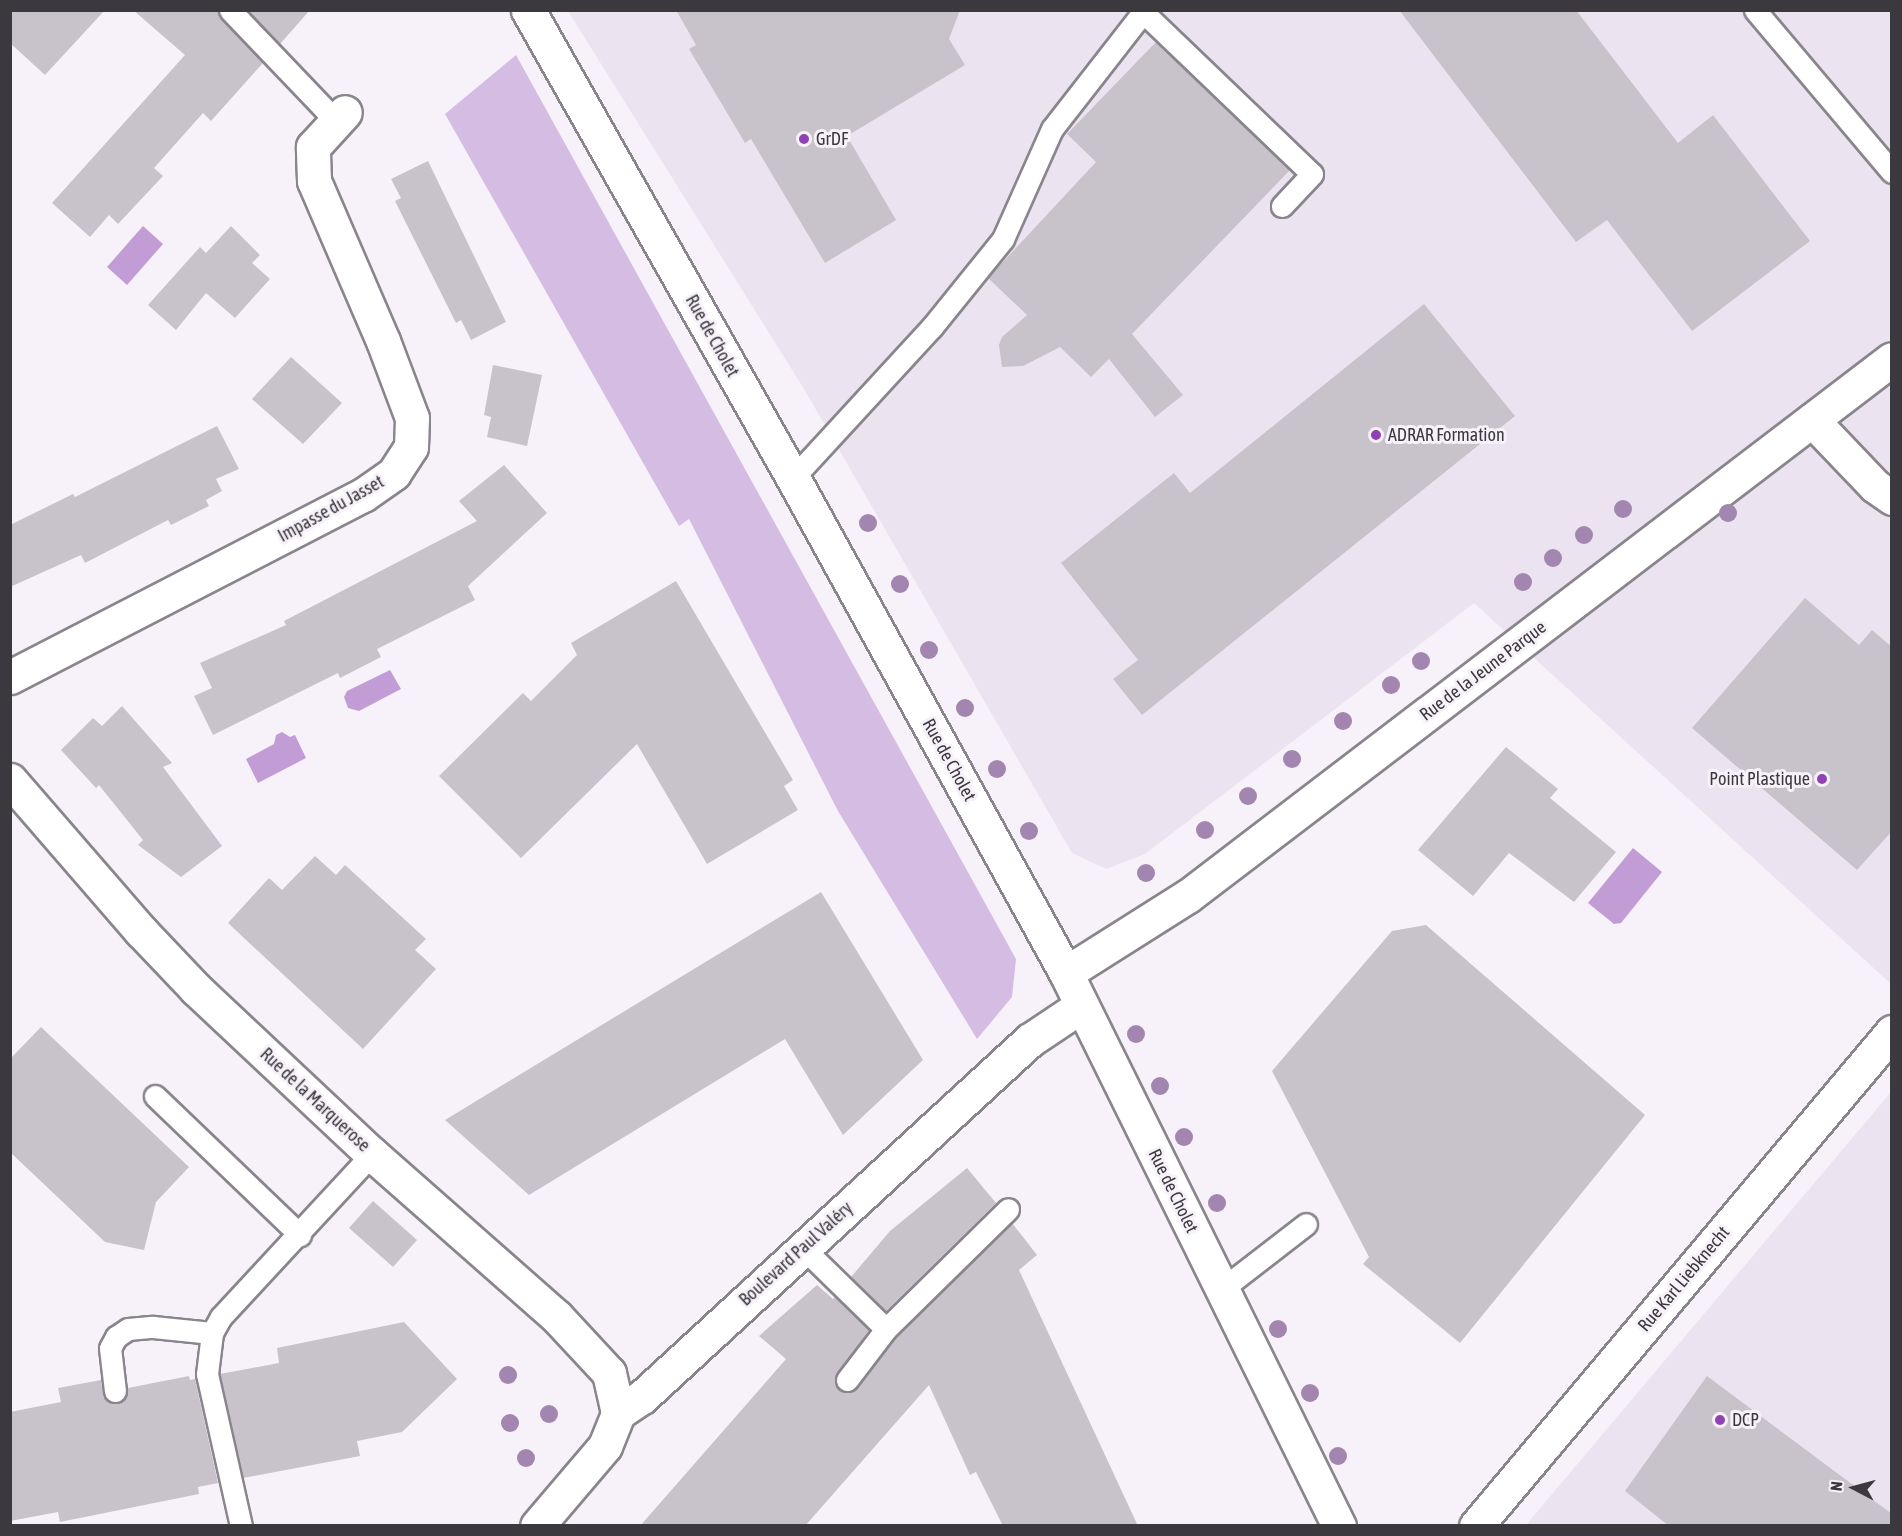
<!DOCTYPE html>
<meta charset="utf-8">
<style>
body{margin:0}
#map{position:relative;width:1902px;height:1536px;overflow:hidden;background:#f7f1fa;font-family:"Asap Condensed",sans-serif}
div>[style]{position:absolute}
.built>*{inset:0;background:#ece3f1}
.green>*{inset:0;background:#d5bce2}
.water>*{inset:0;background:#c29dd5}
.building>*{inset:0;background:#c8c3cb}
.roads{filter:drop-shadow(2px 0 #8a858d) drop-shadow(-2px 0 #8a858d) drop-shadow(0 2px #8a858d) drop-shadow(0 -2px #8a858d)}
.service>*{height:21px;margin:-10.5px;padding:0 10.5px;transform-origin:10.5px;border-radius:10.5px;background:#fff}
.minor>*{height:33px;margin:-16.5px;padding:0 16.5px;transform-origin:16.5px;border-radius:16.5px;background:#fff}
.trees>*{width:18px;height:18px;margin:-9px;border-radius:50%;background:#a286af}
.dots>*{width:16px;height:16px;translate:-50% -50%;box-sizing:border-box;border:3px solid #f7f1fa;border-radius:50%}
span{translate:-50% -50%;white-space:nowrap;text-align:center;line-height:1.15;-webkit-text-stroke:6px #f7f1fa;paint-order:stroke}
.poi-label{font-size:18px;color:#3b393d}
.left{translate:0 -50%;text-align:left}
.right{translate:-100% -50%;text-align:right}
.street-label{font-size:18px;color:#3b393d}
.frame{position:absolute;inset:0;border:12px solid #3b393d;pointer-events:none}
.north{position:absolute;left:1824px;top:1458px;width:60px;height:60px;-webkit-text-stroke:4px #f7f1fa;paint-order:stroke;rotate:276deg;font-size:16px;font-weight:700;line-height:24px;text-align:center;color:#3b393d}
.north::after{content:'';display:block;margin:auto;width:21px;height:27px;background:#3b393d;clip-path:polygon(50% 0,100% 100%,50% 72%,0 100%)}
</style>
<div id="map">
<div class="built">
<div style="clip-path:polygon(568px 11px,1891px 11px,1891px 984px,1474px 603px,1145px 854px,1106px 869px,1072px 853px,804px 389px)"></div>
<div style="clip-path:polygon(1891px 1092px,1891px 1525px,1526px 1525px)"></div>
</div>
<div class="green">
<div style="clip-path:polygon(516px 55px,1016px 959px,1012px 997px,977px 1039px,838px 811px,689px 519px,679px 526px,445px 114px)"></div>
</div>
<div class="water">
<div style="clip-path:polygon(143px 226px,163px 244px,127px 285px,107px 267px)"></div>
<div style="clip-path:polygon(390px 670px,401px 689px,359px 711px,348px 708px,344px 697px,347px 691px)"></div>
<div style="clip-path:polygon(282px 732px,290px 737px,295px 735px,306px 758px,258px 783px,246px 759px,274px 744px,276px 735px)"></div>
<div style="clip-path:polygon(1633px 848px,1662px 872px,1621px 923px,1614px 924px,1588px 903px)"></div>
</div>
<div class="building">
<div style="clip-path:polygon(10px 10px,105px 10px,45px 75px,10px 43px)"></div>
<div style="clip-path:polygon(133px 10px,218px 10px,221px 19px,263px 63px,211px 121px,203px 113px,154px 168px,163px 176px,118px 224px,109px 215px,90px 237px,52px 203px,185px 55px)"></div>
<div style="clip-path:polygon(248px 10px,310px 10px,280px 44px)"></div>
<div style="clip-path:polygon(676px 10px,960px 10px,949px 39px,965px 65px,847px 136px,896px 220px,825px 263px,751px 139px,745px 143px,689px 49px,696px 45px)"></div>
<div style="clip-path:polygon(1399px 10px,1576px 10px,1678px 143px,1713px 115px,1810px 241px,1692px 331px,1607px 220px,1576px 242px)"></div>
<div style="clip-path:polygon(1156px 42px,1290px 170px,1132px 334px,1183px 395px,1155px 417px,1109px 359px,1091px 377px,1060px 347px,1023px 366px,1002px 367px,999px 345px,1002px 337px,1027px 315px,988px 278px,1096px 162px,1067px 134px)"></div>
<div style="clip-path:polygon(428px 161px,506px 322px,471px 340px,461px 320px,456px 323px,395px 201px,401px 198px,391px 179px)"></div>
<div style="clip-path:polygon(231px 226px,260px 255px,252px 263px,270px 279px,235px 318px,206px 293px,176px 330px,148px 305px,200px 247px,206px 253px)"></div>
<div style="clip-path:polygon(1424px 304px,1515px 416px,1142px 715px,1113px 679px,1138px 660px,1061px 563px,1174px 473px,1190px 493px)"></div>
<div style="clip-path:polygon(291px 357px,342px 403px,303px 444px,252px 399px)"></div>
<div style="clip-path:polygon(493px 365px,542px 375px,527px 446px,487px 437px,491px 417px,484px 415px)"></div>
<div style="clip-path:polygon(217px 426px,239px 469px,216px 479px,222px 491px,206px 500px,209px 506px,171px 525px,168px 520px,85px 563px,81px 555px,10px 587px,10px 525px,73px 494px,75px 497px)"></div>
<div style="clip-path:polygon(504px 465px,547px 513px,468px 586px,475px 600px,377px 649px,381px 657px,340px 678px,338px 673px,213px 735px,194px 696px,212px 688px,200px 663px,286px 625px,284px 621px,477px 521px,459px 501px)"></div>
<div style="clip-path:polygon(676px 581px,793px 780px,784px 786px,798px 810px,707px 864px,637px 744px,521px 858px,439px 776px,523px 693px,531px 701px,577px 655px,571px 643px)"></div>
<div style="clip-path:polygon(1805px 598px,1859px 645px,1872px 630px,1892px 647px,1892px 831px,1857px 870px,1692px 728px)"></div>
<div style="clip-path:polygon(122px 706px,172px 763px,163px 767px,222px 846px,181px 877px,138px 845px,143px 840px,99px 785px,96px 788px,61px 750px,93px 718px,102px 726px)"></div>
<div style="clip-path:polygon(1506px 747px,1558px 789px,1550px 798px,1616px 852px,1574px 902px,1509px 853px,1473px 896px,1418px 850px)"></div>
<div style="clip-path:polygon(315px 856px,336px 875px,345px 865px,426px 939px,415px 950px,436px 969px,363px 1049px,228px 923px,269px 878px,282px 890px)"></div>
<div style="clip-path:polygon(821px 892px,923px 1060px,843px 1135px,785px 1039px,529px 1195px,445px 1120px)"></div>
<div style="clip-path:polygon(1426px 925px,1645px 1115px,1460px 1343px,1363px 1264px,1369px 1257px,1272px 1071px,1392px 931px)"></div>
<div style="clip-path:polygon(41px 1027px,189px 1167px,156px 1202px,144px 1250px,105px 1242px,10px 1152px,10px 1059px)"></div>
<div style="clip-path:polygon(967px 1168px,996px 1203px,886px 1311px,851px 1277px,890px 1231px)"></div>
<div style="clip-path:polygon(373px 1201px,417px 1240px,393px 1267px,349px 1228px)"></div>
<div style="clip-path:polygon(1012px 1223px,1037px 1255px,1019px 1270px,1138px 1526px,1003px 1526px,976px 1472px,970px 1475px,929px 1385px,805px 1526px,640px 1526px,786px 1359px,759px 1336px,817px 1285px,833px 1299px,835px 1297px,869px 1330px,835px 1378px,839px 1390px,851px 1392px,896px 1337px)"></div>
<div style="clip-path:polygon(404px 1322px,457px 1379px,402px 1432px,357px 1441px,360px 1456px,243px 1478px,220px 1374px,279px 1363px,277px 1348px)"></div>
<div style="clip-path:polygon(189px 1376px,190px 1380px,195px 1379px,218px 1483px,198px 1487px,199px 1494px,60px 1522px,58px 1512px,10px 1521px,10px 1412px,61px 1402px,58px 1388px,101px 1380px,104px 1398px,116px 1404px,126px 1397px,128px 1388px)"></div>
<div style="clip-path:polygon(1707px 1376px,1892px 1514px,1892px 1526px,1669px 1526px,1625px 1491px)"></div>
</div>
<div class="roads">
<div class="service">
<div style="left:230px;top:10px;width:153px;rotate:46.3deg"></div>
<div style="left:1755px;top:10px;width:212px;rotate:49.8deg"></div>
<div style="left:793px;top:478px;width:205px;rotate:-47.4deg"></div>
<div style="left:932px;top:327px;width:113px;rotate:-51.1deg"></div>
<div style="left:1003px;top:239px;width:120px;rotate:-66deg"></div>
<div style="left:1052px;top:129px;width:148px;rotate:-52.1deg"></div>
<div style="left:1143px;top:12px;width:234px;rotate:43.8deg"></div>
<div style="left:1312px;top:174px;width:44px;rotate:133.2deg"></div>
<div style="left:155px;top:1096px;width:201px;rotate:43.8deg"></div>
<div style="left:802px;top:1247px;width:117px;rotate:44.3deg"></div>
<div style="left:1222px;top:1289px;width:106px;rotate:-37.7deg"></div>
<div style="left:847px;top:1380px;width:64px;rotate:-52.6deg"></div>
<div style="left:886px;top:1329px;width:171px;rotate:-44.5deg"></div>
<div style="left:115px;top:1391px;width:43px;rotate:-96.6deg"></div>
<div style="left:110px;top:1348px;width:13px;rotate:-61deg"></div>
<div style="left:116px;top:1337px;width:14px;rotate:-34deg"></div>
<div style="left:128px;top:1329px;width:25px;rotate:-5deg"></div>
<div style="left:153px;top:1327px;width:59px;rotate:5.8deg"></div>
<div style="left:241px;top:1526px;width:156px;rotate:-102.6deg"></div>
<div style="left:207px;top:1374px;width:41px;rotate:-83deg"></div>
<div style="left:212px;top:1333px;width:18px;rotate:-61deg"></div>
<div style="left:221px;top:1317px;width:222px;rotate:-47.2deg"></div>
</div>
<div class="minor">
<div style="left:528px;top:10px;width:538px;rotate:60.48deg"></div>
<div style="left:793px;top:478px;width:565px;rotate:61.12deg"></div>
<div style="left:1066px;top:973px;width:617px;rotate:63.73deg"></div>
<div style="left:1812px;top:420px;width:91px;rotate:46.3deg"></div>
<div style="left:1875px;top:486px;width:21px;rotate:35deg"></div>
<div style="left:10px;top:677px;width:397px;rotate:-27.3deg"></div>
<div style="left:363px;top:495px;width:38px;rotate:-35deg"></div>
<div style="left:394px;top:473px;width:31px;rotate:-57deg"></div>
<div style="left:411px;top:447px;width:29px;rotate:-88deg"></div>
<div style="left:412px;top:418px;width:82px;rotate:-110.6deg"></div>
<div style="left:383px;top:341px;width:174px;rotate:-113.3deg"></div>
<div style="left:314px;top:181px;width:34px;rotate:-92deg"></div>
<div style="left:313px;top:147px;width:47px;rotate:-47.6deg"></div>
<div style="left:10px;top:780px;width:200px;rotate:49.1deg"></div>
<div style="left:141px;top:931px;width:80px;rotate:46.5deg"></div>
<div style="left:196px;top:989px;width:241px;rotate:43.2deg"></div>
<div style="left:372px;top:1154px;width:245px;rotate:41.4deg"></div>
<div style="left:556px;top:1316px;width:78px;rotate:47.1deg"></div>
<div style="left:609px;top:1373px;width:41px;rotate:77.3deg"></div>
<div style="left:1066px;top:973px;width:144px;rotate:-32.3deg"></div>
<div style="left:1188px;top:896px;width:885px;rotate:-37.34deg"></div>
<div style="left:537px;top:1526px;width:105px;rotate:-49.6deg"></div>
<div style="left:605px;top:1446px;width:35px;rotate:-68deg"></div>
<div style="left:618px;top:1413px;width:29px;rotate:-34deg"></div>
<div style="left:642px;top:1397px;width:527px;rotate:-42.62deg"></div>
<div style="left:1030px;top:1040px;width:61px;rotate:-33.7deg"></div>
<div style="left:1476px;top:1526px;width:646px;rotate:-49.9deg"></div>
</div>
</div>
<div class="trees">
<div style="left:1623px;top:509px"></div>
<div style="left:1728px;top:513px"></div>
<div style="left:868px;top:523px"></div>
<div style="left:1584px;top:535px"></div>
<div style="left:1553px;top:558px"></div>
<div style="left:1523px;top:582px"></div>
<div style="left:900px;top:584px"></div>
<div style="left:929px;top:650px"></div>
<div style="left:1421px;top:661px"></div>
<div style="left:1391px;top:685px"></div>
<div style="left:965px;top:708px"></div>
<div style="left:1343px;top:721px"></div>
<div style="left:1292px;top:759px"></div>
<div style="left:997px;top:769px"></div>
<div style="left:1248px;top:796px"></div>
<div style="left:1205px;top:830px"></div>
<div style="left:1029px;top:831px"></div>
<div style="left:1146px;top:873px"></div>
<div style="left:1136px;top:1034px"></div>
<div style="left:1160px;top:1086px"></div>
<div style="left:1184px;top:1137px"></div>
<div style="left:1217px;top:1203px"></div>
<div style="left:1278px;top:1329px"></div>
<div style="left:508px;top:1375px"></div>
<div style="left:1310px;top:1393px"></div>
<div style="left:549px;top:1414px"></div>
<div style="left:510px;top:1423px"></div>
<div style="left:1338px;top:1456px"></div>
<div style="left:526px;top:1458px"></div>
</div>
<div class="dots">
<div style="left:804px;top:139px;background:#9042b3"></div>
<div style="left:1376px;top:435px;background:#9042b3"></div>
<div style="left:1822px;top:779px;background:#9042b3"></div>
<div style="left:1720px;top:1420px;background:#9042b3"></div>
</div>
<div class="poi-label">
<span class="left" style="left:816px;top:139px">GrDF</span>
<span class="left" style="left:1388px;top:435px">ADRAR Formation</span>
<span class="right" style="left:1810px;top:779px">Point Plastique</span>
<span class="left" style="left:1732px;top:1420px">DCP</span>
</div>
<div class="street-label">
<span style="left:712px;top:336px;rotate:61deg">Rue de Cholet</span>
<span style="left:331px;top:509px;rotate:-29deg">Impasse du Jasset</span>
<span style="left:1483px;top:671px;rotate:-37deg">Rue de la Jeune Parque</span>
<span style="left:949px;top:760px;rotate:61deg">Rue de Cholet</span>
<span style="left:315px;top:1100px;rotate:43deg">Rue de la Marquerose</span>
<span style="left:1173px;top:1191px;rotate:64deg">Rue de Cholet</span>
<span style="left:796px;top:1254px;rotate:-42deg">Boulevard Paul Valéry</span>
<span style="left:1684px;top:1279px;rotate:-50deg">Rue Karl Liebknecht</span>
</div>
<div class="frame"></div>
<div class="north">N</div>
</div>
